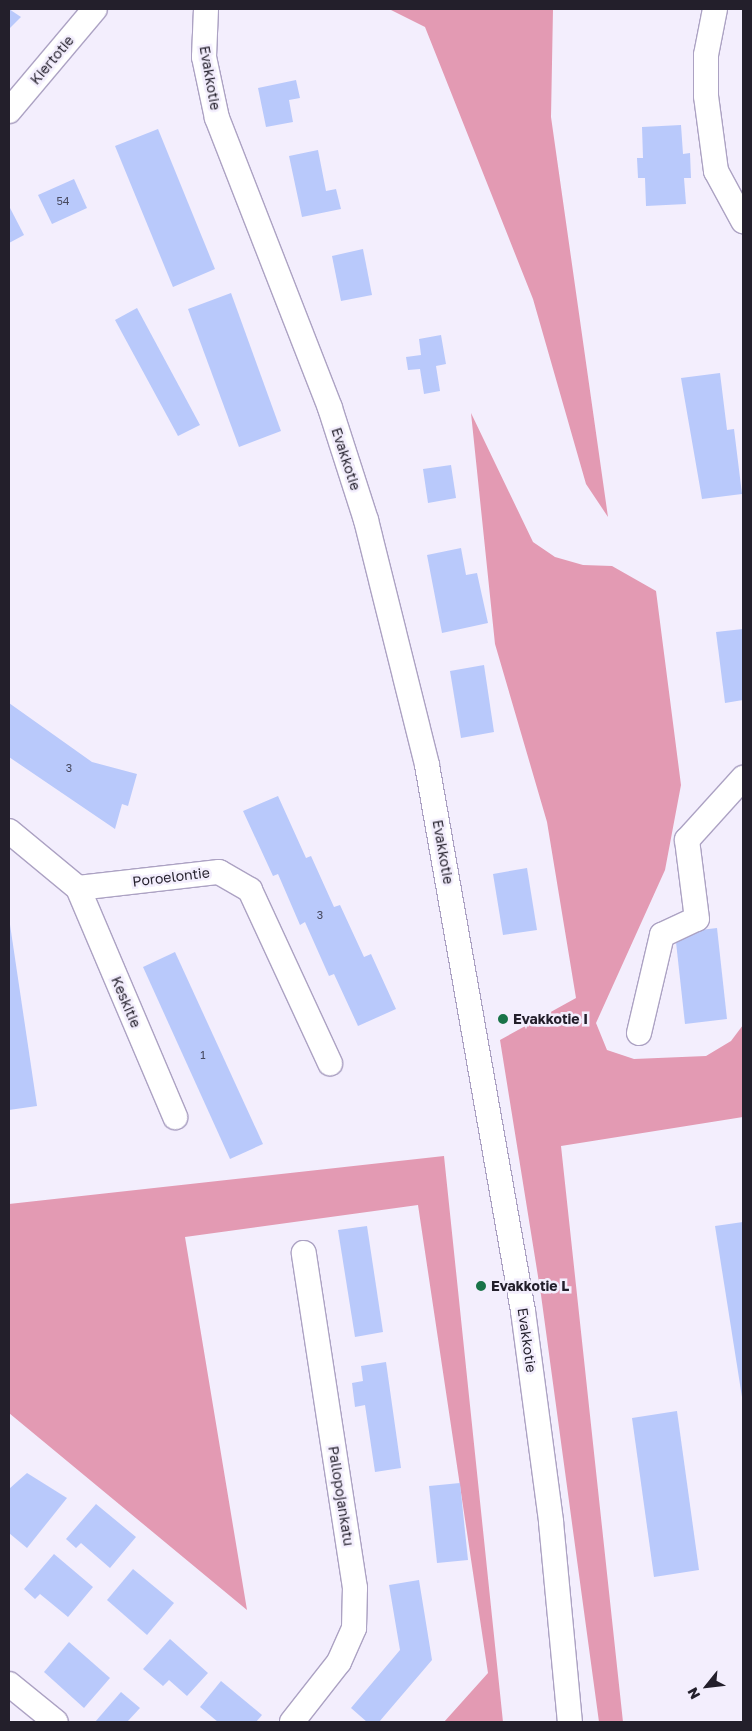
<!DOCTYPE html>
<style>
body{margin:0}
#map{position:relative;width:752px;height:1731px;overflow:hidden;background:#f3eefd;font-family:"Golos Text",sans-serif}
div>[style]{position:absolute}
.forest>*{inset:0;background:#e39ab3}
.building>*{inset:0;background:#b9c9fb}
.roads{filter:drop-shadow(1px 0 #aca2c3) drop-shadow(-1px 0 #aca2c3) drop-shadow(0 1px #aca2c3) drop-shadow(0 -1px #aca2c3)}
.minor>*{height:24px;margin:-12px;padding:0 12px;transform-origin:12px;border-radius:12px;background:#fff}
.dots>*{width:14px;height:14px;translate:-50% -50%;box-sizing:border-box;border:2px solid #f3eefd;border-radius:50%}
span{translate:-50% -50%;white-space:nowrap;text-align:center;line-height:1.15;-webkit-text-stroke:5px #f3eefd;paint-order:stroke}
.number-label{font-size:11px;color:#484a5f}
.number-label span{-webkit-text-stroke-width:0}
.street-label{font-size:14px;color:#231f2b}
.poi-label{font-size:14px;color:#231f2b;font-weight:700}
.left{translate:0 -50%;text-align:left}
.frame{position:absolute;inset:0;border:10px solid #231f2b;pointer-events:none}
.north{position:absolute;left:682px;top:1661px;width:50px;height:50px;-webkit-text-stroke:4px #f3eefd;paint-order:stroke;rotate:241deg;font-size:14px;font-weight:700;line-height:20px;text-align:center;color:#231f2b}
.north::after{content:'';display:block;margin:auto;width:18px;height:22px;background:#231f2b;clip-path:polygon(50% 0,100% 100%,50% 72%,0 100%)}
</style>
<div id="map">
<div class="forest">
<div style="clip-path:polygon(389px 9px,553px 9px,551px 117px,608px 517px,586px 484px,533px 299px,425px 27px)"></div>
<div style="clip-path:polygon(471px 413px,533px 542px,555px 557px,583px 565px,612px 566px,656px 591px,681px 785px,665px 870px,596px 1023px,607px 1050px,634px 1059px,706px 1056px,731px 1041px,743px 1025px,743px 1117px,561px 1146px,623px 1722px,599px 1722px,541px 1295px,500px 1040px,576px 998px,547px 822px,495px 644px)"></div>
<div style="clip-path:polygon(444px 1156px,503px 1722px,444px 1722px,488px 1673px,418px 1205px,185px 1237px,247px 1610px,9px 1413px,9px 1204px)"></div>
</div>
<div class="building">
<div style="clip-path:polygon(9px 9px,21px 17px,9px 29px)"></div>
<div style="clip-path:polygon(296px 80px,300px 98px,289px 100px,293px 122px,266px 127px,258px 88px)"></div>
<div style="clip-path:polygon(681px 125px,683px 154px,690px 153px,691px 178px,684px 178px,686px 204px,646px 206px,645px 178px,638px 178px,637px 158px,643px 158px,642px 127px)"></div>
<div style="clip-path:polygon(158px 129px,215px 269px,173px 287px,115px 146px)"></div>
<div style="clip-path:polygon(318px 150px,326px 191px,336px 189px,341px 209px,302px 217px,289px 156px)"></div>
<div style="clip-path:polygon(74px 179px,87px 208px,52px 224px,38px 195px)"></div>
<div style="clip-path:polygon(9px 206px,24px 235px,9px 243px)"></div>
<div style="clip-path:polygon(363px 249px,372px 295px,341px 301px,332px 256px)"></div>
<div style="clip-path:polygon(231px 293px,281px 431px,239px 447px,188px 309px)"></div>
<div style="clip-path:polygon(137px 308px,200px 425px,178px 436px,115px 320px)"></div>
<div style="clip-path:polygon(441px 335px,446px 364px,436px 366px,440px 391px,424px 394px,420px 369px,408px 370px,406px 357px,421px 355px,419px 339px)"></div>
<div style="clip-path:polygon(720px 373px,727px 430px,734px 429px,742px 494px,702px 499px,681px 378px)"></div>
<div style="clip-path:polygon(451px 465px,456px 498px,428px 503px,423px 469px)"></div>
<div style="clip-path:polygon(461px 548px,466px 575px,477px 573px,488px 623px,442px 633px,427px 555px)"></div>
<div style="clip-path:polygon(743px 629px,743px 700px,725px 703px,716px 632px)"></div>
<div style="clip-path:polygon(484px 665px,494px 732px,461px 738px,450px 671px)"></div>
<div style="clip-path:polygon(9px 703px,92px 762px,137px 774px,128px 806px,122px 804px,115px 829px,9px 757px)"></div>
<div style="clip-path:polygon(278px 796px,306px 858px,311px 856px,334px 907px,340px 905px,364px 957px,371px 954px,396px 1009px,358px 1026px,334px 974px,329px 976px,305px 922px,300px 925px,278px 874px,273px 876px,243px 811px)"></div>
<div style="clip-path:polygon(527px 868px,537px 930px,503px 935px,493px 874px)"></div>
<div style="clip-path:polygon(9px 918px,37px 1106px,9px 1110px)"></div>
<div style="clip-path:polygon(717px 928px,727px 1019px,685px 1024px,675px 933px)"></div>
<div style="clip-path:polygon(175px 952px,263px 1144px,230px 1159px,143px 967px)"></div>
<div style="clip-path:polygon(743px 1222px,743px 1397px,742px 1397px,715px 1226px)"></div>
<div style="clip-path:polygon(367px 1226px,383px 1332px,355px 1337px,338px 1230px)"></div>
<div style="clip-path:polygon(386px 1362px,401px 1468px,375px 1472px,365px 1405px,355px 1407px,352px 1383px,363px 1381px,361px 1366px)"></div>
<div style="clip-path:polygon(677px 1411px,699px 1570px,654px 1577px,632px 1418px)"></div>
<div style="clip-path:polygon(27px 1473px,67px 1498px,27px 1548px,9px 1533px,9px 1489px)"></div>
<div style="clip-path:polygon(460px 1483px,468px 1560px,437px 1563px,429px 1486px)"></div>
<div style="clip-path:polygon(96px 1504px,136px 1537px,110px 1568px,81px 1543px,76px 1548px,66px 1539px)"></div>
<div style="clip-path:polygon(54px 1554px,93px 1587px,68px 1617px,40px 1594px,35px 1599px,24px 1589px)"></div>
<div style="clip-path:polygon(133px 1569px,174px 1603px,147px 1635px,107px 1600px)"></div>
<div style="clip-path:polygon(419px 1580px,432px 1660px,379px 1722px,367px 1722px,351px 1708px,400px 1650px,389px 1585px)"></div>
<div style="clip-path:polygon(170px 1639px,208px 1673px,187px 1696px,169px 1680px,163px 1686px,143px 1669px)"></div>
<div style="clip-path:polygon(69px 1642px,110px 1678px,84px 1708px,44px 1672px)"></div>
<div style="clip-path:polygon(221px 1681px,262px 1715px,256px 1722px,218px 1722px,200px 1707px)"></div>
<div style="clip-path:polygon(121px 1692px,140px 1708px,127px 1722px,95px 1722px)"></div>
</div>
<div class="roads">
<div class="minor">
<div style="left:206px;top:9px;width:48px;rotate:92.4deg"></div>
<div style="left:204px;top:57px;width:62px;rotate:78deg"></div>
<div style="left:217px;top:118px;width:311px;rotate:68.7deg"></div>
<div style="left:330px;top:408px;width:118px;rotate:72.2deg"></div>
<div style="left:366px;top:520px;width:252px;rotate:76deg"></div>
<div style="left:427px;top:765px;width:554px;rotate:80.03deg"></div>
<div style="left:523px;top:1311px;width:213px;rotate:82.4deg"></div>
<div style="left:551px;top:1522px;width:201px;rotate:84.6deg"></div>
<div style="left:715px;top:9px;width:47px;rotate:101.1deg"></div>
<div style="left:706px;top:55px;width:41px;rotate:90deg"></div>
<div style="left:706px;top:96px;width:76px;rotate:82.4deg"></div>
<div style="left:716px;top:171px;width:57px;rotate:61.6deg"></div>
<div style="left:9px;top:111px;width:133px;rotate:-49.9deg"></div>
<div style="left:9px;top:831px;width:89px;rotate:39.6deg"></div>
<div style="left:78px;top:888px;width:142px;rotate:-6.5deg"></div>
<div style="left:219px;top:872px;width:36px;rotate:30deg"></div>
<div style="left:250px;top:890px;width:191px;rotate:65.2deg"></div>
<div style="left:78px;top:888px;width:249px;rotate:67deg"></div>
<div style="left:639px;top:1033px;width:101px;rotate:-76.8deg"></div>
<div style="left:662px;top:935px;width:38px;rotate:-25deg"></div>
<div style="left:697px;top:919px;width:80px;rotate:-97.2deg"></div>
<div style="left:687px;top:840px;width:84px;rotate:-47.9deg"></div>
<div style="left:9px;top:1684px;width:60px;rotate:39deg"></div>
<div style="left:292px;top:1722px;width:76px;rotate:-51.9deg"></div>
<div style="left:339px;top:1662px;width:37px;rotate:-66deg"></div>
<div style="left:354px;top:1628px;width:40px;rotate:-88.6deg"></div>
<div style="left:355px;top:1588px;width:339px;rotate:-98.7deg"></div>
</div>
</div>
<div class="dots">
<div style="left:503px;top:1019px;background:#197348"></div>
<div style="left:481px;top:1286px;background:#197348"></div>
</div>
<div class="number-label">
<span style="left:63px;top:201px">54</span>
<span style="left:69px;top:768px">3</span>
<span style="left:320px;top:915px">3</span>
<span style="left:203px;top:1055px">1</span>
</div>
<div class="street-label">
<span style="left:52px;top:60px;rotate:-50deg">Kiertotie</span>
<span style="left:210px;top:78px;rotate:80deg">Evakkotie</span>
<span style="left:346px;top:459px;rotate:72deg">Evakkotie</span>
<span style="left:443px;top:852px;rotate:80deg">Evakkotie</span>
<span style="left:171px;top:877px;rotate:-7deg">Poroelontie</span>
<span style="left:126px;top:1002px;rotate:67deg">Keskitie</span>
<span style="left:527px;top:1340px;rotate:82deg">Evakkotie</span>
<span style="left:341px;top:1496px;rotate:81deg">Pallopojankatu</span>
</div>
<div class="poi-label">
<span class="left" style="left:513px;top:1019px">Evakkotie I</span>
<span class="left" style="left:491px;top:1286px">Evakkotie L</span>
</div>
<div class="frame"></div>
<div class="north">N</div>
</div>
